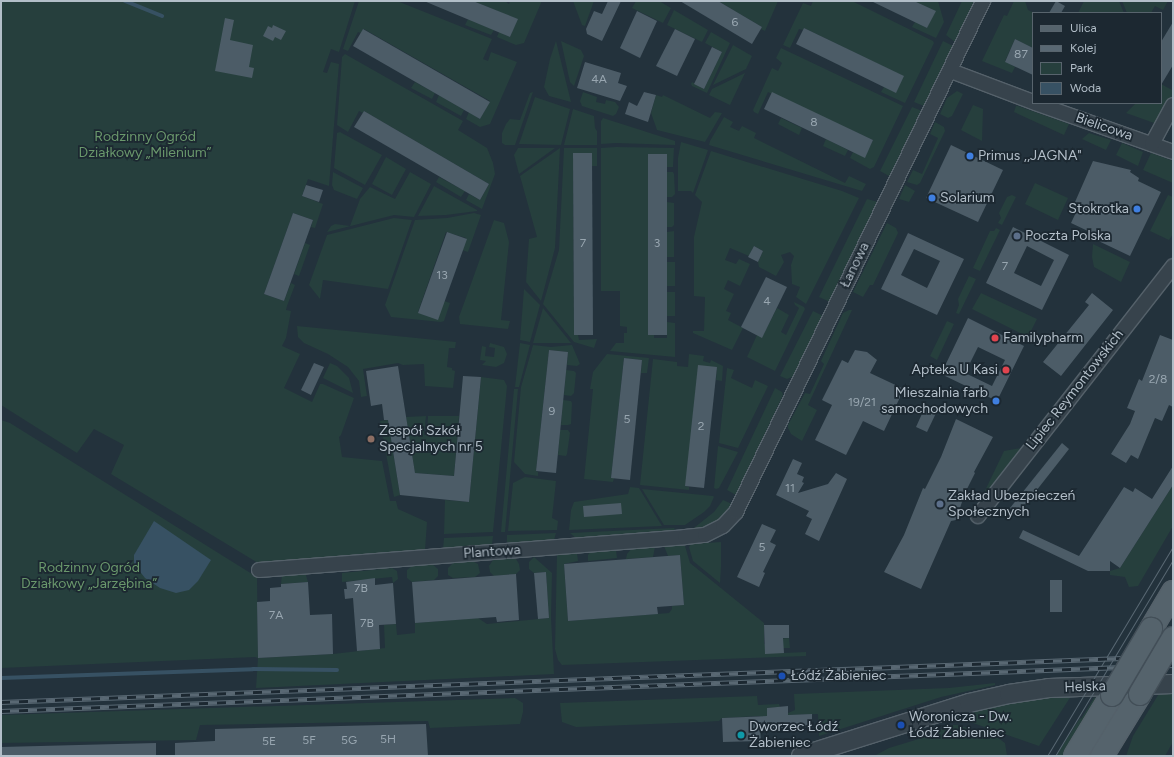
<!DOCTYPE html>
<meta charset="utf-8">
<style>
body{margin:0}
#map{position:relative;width:1174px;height:757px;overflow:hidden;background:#23323c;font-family:Figtree,sans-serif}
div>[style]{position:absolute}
.green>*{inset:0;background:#263f3d}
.water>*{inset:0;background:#375163}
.stream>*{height:4px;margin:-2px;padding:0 2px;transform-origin:2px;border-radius:2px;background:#375163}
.building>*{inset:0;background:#4c5c67}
.roads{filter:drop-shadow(1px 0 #55616a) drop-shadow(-1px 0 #55616a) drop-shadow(0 1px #55616a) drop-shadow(0 -1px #55616a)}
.minor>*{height:14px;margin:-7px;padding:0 7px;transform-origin:7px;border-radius:7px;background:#37434c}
.tertiary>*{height:18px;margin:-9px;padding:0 9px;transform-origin:9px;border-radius:9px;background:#37434c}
.primary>*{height:22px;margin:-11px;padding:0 11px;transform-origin:11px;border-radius:11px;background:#55636c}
.tram>*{height:1px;margin:-0.5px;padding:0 0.5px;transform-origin:0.5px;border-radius:0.5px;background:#596873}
.rail>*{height:4.5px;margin-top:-2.25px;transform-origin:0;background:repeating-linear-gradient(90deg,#1c2831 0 9px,#596873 0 18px);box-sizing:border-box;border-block:1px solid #596873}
.bridges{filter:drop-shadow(1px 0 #434f58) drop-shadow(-1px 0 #434f58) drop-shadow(0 1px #434f58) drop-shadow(0 -1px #434f58)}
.primary-bridge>*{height:22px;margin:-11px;padding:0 11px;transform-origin:11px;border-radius:11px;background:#55636c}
.dots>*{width:11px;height:11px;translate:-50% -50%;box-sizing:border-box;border:2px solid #1c2831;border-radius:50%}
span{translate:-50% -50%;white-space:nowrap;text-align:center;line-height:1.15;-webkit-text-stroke:3.5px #1c2831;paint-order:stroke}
.number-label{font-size:12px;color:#98a6b0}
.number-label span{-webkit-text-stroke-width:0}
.street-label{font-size:14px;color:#b2bec8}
.park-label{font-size:14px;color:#6a986c}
.poi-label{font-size:14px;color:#b2bec8}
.left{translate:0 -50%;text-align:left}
.right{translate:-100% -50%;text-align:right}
.frame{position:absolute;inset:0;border:2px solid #b2bec8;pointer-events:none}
.legend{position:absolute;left:1032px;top:12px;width:130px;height:92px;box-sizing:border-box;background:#1c2831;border:1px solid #58646d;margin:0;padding:5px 7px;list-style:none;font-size:12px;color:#b2bec8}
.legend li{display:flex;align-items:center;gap:8px;height:20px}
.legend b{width:20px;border:1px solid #58646d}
</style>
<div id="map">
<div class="green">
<div style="clip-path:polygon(1px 1px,355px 1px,339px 52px,331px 49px,323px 72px,327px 73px,331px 62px,339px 64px,329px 186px,308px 179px,302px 196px,323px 204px,315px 228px,311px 227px,313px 220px,293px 213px,264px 294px,284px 301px,291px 283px,295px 285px,287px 306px,286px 310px,291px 311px,286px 338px,282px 346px,300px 354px,284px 388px,312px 402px,320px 384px,323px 384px,354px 398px,341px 435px,339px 437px,342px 457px,382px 461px,390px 501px,396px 501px,398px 509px,427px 522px,425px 550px,258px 563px,111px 474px,124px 445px,94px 429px,77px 453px,1px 405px)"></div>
<div style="clip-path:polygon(359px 1px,397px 1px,492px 39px,483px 59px,488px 61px,491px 52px,517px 62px,490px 124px,480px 127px,466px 119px,469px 112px,480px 119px,490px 101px,364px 29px,361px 33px,358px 32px,348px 51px,343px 49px)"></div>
<div style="clip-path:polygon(473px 1px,505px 1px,509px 4px,510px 1px,541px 1px,541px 3px,524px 43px,516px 45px,497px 37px,499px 32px,510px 37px,517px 19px)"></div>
<div style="clip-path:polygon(573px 1px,594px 1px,585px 26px,582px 25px)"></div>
<div style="clip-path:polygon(636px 1px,659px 1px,671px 8px,663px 23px,632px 8px)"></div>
<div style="clip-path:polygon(718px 1px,778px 1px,765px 31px,761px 29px,762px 27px)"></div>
<div style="clip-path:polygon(813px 1px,852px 1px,933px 41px,934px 43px,905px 103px,881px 92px,884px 87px,903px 76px,804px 28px,803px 30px,799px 29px,790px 48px,783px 45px,803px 3px,811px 6px)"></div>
<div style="clip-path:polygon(914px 1px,938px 1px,944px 22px,936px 38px,912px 27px,915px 22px,927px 28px,935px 11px)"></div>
<div style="clip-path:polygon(962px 1px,975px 1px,955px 42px,946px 35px)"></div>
<div style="clip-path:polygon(1014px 1px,1025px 1px,1028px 10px,1034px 13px,1033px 48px,1015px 39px,1005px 61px,1015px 67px,1012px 73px,982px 61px,1004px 15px,1007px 16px)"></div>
<div style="clip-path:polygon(1084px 1px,1119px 1px,1124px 13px,1078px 13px)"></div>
<div style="clip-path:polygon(1122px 1px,1168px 1px,1163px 10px,1155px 6px,1151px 13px,1127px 13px)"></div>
<div style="clip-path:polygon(674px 10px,708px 30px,702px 42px,667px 25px)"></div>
<div style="clip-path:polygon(468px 19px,494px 30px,491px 35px,465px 25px)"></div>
<div style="clip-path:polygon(711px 32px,730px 43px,707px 93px,692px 86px,691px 84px,692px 82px,704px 89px,722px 52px,705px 43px)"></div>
<div style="clip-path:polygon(556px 41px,571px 102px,549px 96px,544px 87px,550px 59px)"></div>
<div style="clip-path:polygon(561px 41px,581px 50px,584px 56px,574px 86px,570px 82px)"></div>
<div style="clip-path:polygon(943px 41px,953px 46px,924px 106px,914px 102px)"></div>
<div style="clip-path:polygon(733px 45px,752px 56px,746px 69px,713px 85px)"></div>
<div style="clip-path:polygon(781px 48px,903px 106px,874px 167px,870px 169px,850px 158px,853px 152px,865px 157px,873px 140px,768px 92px,758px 114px,754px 112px,753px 110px,772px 68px,778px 71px,782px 63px,776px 58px)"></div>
<div style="clip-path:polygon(345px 54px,463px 121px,458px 130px,487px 148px,493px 163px,495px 174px,482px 209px,466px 200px,469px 194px,480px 200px,489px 184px,364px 111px,363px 113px,359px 111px,348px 132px,337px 125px,342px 57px)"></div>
<div style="clip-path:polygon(745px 73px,730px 105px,709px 95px,712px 89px)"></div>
<div style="clip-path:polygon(415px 82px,435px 93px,432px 99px,411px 88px)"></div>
<div style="clip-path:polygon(1161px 84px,1172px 90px,1173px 97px,1157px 124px,1126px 113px,1136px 103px,1161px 103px)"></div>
<div style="clip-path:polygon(957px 91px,963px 94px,952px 116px,948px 118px,940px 114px,947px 98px)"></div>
<div style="clip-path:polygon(533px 92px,515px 145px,505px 145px,502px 143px,502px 133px,506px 124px,510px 119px,520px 120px,530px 93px)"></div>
<div style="clip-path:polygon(583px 92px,597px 97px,596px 102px,605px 104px,606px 100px,615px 102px,619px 107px,616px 114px,613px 116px,582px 106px,580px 101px)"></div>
<div style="clip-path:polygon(439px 95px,464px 110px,461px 116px,436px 102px)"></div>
<div style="clip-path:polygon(656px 95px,662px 97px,663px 95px,710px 118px,715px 112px,722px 113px,705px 142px,657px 130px,651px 113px)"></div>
<div style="clip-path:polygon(535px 97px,570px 109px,561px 145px,519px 144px)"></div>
<div style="clip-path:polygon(973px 105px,983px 109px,982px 141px,961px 130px)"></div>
<div style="clip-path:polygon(1016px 106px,1018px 106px,1069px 124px,1064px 135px,1014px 112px)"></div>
<div style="clip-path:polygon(912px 107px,922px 111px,889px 176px,880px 171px)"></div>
<div style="clip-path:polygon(573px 109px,594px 116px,595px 128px,597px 131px,597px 145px,564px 145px)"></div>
<div style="clip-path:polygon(724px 117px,733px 122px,730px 127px,739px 131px,742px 126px,756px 133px,754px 138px,845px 183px,849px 176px,866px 184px,862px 191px,709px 145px,710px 141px)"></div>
<div style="clip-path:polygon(603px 118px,675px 141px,675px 145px,616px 143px,601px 144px,601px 121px)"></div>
<div style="clip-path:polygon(781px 118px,802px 128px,799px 135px,778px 124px)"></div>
<div style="clip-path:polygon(935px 122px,944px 127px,945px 131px,920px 183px,917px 185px,907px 182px,913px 170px,922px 174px,938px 138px,930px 134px)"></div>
<div style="clip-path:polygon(340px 132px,382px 155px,365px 185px,334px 168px,337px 133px)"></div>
<div style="clip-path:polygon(1089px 133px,1111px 140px,1106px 150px,1082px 139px)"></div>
<div style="clip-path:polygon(826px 139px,848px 150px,845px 156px,823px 146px)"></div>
<div style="clip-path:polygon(681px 142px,708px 150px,693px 193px,691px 191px,678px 191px,678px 158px)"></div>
<div style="clip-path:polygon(1122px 143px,1143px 152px,1138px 166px,1116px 155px)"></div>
<div style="clip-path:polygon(616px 147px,674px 148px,673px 167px,667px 167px,666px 154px,648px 154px,648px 335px,654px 335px,654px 338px,667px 338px,667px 322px,675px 323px,675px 357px,610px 351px,616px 343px,624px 343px,624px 333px,627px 333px,627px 327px,620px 326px,620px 291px,601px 291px,601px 148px)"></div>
<div style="clip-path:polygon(518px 148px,555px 148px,519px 174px,514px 155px)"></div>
<div style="clip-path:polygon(560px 148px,555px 248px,541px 301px,526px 282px,529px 239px,537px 237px,520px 176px)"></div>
<div style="clip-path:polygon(564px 148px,597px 148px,597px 166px,592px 166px,573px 154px,574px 335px,578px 335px,579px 340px,597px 339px,594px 348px,574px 342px,543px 304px,559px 250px)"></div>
<div style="clip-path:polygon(711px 151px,842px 191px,859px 198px,806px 304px,796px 297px,800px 287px,792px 284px,791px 265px,794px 256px,790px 252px,781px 255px,784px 262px,776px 276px,759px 267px,758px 262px,763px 251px,754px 246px,749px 256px,730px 248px,725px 260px,736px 264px,739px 259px,750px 264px,740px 286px,728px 280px,724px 289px,734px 294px,726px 311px,731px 313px,728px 320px,743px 328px,732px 350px,693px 333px,693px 331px,704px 331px,705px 297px,694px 296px,694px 237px,702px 202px,695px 195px)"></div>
<div style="clip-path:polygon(1151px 153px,1173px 161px,1173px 183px,1143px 170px)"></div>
<div style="clip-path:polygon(386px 157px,406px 169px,392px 195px,372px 184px)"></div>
<div style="clip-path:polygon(333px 172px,363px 188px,357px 199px,334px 190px,332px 185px)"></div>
<div style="clip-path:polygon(410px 172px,431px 184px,414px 217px,394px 215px,327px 232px,331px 226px,335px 224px,350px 226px,360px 199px,370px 187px,395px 199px)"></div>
<div style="clip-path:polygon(667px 172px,673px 172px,674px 174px,675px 194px,672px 197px,667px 197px)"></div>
<div style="clip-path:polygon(439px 177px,465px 191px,461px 197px,436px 182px)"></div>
<div style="clip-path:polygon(1035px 183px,1068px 198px,1058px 220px,1025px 204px)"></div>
<div style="clip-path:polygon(905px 185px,915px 191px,909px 202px,899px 199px)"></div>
<div style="clip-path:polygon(434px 186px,477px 210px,477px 211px,446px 215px,418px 216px)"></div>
<div style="clip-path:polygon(1012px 195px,1016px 197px,1002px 225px,998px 223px,1001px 218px,999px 213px,1007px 197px)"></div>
<div style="clip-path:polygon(1168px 195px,1173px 197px,1173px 234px,1169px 240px,1150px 231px)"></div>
<div style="clip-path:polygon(867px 199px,878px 202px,830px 302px,819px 297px)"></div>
<div style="clip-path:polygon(667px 202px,674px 203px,674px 225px,672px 227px,667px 227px)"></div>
<div style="clip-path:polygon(474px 213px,481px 215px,468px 252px,462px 250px,466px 238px,446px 232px,418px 312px,444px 301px,450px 303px,444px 321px,441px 322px,391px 317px,385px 305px,415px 220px,447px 218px)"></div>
<div style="clip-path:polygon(394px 218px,412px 220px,388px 289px,323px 280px,320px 299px,309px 285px,327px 235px)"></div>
<div style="clip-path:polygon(494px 220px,504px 223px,509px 242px,501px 320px,510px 321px,508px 329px,460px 324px,459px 317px)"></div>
<div style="clip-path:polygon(887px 223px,896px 228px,898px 233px,873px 285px,870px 285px,863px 297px,853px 292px)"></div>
<div style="clip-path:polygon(996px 228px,1000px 230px,980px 271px,973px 268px,990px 231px,994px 231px)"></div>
<div style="clip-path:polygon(674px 231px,674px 257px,667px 257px,667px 232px)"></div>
<div style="clip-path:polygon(305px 243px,310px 245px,299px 276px,294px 274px)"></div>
<div style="clip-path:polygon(1093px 244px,1130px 262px,1121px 282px,1094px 267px,1092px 257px)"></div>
<div style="clip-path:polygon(667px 262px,675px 262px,675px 286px,667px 286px)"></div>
<div style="clip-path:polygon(969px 276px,976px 279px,959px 314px,956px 313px,959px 305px,958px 299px)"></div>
<div style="clip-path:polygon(524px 289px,540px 305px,530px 342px,520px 340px)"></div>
<div style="clip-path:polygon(667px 292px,675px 292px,675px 316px,667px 316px)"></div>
<div style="clip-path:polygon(981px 293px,1037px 319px,1028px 337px,972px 309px)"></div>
<div style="clip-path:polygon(794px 302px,804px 307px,805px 309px,775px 371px,747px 357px,757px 335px,762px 337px,777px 308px,789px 315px,781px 332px,786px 335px,799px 308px,795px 305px)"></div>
<div style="clip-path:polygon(543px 308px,571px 343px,533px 343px)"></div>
<div style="clip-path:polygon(849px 310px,852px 310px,808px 405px,817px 410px,802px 441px,791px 434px,788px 428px,788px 425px,805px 393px,810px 394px,824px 364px,821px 361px,843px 313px)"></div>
<div style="clip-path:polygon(813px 311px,823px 316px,794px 376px,787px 379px,780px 376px)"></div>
<div style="clip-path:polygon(947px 321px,954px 324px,937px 360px,930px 356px)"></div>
<div style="clip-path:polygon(297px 326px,456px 342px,455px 348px,449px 348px,447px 367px,452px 368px,452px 370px,455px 371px,453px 388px,425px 386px,424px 364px,403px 365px,398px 363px,363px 369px,367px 396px,361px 397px,359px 381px,348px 367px,328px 354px,304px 343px,298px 337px)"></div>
<div style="clip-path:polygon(490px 343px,504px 347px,507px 354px,504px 363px,496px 367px,482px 365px,486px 361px,480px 360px,482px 346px,486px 347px,485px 356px,494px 357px,495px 348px,489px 347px)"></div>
<div style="clip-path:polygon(520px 343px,530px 345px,519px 387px,515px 387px)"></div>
<div style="clip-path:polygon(533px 345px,551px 347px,572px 345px,580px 364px,577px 366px,567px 365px,568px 352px,549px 350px,536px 471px,538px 472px,538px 476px,525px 474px,514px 462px,521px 387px)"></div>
<div style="clip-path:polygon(607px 354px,649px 358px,647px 373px,641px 373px,642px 360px,624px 358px,611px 478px,614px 478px,613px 482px,584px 479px,593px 389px,590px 389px,593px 372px)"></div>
<div style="clip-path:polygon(689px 354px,704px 356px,703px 361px,710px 363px,711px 360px,723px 366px,722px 381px,716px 380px,717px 367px,685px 486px,689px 487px,689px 490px,640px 485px,653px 359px,677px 362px,677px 366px,688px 367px)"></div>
<div style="clip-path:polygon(330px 363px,337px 366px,349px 378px,353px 393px,323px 378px)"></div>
<div style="clip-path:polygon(727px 368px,734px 370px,731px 378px,752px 388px,755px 380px,768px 386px,738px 448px,719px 443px)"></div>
<div style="clip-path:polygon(566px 370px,574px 371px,576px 373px,574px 393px,571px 396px,564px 395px)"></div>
<div style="clip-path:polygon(481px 377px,504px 380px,507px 386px,493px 532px,444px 534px,445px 500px,469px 502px)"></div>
<div style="clip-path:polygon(775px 388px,782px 392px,783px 395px,736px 495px,727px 490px)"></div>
<div style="clip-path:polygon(514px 389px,518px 389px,505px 532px,501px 532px)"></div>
<div style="clip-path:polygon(563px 400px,571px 401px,572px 403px,571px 424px,568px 425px,561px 425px)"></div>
<div style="clip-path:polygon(426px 416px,424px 435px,427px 435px,428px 416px,459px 416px,454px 476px,415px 473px,406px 417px)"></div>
<div style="clip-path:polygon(1px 420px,10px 423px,257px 577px,258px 658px,333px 654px,385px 648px,384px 625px,396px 624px,397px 635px,415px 633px,415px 623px,478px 618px,487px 624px,549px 618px,546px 572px,534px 573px,529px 569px,529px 562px,534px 557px,552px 573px,551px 618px,554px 674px,256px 688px,258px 658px,255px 657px,1px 668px)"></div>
<div style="clip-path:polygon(388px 420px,400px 495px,394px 497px,380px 421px)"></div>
<div style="clip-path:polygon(560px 430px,568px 430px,570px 433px,567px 454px,566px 456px,558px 455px)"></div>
<div style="clip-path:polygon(718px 446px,738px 452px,719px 488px,716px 489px,714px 488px)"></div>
<div style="clip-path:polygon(1021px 448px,981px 499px,1004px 451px)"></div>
<div style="clip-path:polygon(525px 477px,556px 481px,552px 518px,558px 521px,557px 530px,508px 531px,513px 483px)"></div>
<div style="clip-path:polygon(1173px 485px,1173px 526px,1138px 586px,1129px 587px,1125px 577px,1110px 575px,1110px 571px,1120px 568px)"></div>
<div style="clip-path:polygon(630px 487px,639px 488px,662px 526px,569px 530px,571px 510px,574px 502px,628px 494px)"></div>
<div style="clip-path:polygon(642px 489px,713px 496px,714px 497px,710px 506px,704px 512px,685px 525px,664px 525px)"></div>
<div style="clip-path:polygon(723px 500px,732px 504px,725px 514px,707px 529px,690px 531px,714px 512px)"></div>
<div style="clip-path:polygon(674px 528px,677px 532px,577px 539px,570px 533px)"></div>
<div style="clip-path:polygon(556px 533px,554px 540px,549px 541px,514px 544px,507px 542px,507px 535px)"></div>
<div style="clip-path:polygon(493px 536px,492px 545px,443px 549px,444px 538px)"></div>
<div style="clip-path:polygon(721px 542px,721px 567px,720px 583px,693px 561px,689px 547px,691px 544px)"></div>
<div style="clip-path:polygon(681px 545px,685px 546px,690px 563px,764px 623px,764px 644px,778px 643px,778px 639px,789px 638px,790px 648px,778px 648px,784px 653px,806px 652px,806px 656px,562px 665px,558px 660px,555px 649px,557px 554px,577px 553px,578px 561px,564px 564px,568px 621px,580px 620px,669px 613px,672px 609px,672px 606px,684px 605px,680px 555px,668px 556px,664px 546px)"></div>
<div style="clip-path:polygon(655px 547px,653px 557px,626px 559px,627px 554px,632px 548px)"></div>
<div style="clip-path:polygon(616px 550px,617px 558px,588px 561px,588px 555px,591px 551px)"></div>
<div style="clip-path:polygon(507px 557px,516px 559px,519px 564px,520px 570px,516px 574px,494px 576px,490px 572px,489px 566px,493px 560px)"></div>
<div style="clip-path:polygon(472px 561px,478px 564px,480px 573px,475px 577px,453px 578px,448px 575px,448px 568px,454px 562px)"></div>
<div style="clip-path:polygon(432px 564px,438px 569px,438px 576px,434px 580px,412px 582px,407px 578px,407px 570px,412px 566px)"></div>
<div style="clip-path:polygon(392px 568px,397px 571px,398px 579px,393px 583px,392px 577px,342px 582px,342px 573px)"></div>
<div style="clip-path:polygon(305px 572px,308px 582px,281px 584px,282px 574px)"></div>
<div style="clip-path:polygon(995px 683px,995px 685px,941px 697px,819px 736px,818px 714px,788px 715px,788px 713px,795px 710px,794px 694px,949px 688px)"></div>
<div style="clip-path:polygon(1167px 691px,1173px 695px,1173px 742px,1165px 756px,1126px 756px,1133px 736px,1160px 692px)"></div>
<div style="clip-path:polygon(757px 696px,758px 705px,779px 704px,780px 707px,767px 708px,768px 722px,759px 716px,722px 718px,719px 721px,701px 722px,576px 727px,562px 722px,560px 703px)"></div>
<div style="clip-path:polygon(1071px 696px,1039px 746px,973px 723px,960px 719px,948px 719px,990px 706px,1040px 697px)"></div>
<div style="clip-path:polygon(1097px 697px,1062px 756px,1056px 756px,1080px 718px,1081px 719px,1094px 698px)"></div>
<div style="clip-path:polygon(515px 698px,523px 703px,523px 712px,520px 724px,430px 728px,428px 721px,200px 725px,196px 740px,1px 743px,1px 715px)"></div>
<div style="clip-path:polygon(951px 725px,958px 725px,998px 738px,1005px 743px,1007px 756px,874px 756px,889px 748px,922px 738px)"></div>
</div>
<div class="water">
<div style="clip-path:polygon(154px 521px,211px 560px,198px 581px,189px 590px,176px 593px,160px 588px,145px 578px,134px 564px,134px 555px)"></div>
</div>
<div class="stream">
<div style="left:125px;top:1px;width:40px;rotate:22deg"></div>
<div style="left:1px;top:678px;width:252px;rotate:-2deg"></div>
<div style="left:253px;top:669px;width:84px;rotate:0.7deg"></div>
</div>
<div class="building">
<div style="clip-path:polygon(424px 1px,473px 1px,518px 19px,510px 37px)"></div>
<div style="clip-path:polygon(608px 1px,621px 1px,602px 41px,587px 34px,586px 29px,594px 11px,602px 14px)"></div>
<div style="clip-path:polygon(680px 1px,718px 1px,762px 27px,752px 44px)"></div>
<div style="clip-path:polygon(871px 1px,914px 1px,936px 11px,927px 28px)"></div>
<div style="clip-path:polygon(1056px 1px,1065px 6px,1061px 13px,1049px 13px)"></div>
<div style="clip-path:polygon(637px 11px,657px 21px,640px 58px,620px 48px)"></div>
<div style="clip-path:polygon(225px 18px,234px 20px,230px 40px,253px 45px,249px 67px,254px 68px,252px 78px,215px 71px)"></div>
<div style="clip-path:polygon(1173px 22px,1173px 65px,1161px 85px,1161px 42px)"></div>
<div style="clip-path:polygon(273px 25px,286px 31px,281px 40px,275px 37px,273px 41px,263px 36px,268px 26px,272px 28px)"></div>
<div style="clip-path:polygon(804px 28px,904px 76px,896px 93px,796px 44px)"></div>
<div style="clip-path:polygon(363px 29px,490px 102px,480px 119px,353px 46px)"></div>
<div style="clip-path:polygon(675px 29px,695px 39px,677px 76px,656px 66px)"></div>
<div style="clip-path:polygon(1015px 39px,1033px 48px,1033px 75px,1005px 62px)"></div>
<div style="clip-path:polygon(712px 47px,722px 52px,704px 89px,694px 84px)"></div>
<div style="clip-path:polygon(585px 62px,621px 73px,618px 83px,627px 86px,620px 101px,577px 88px)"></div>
<div style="clip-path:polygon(644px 92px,656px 95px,648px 122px,625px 114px,629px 102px,637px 106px)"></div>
<div style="clip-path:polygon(772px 92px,873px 140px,865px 158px,764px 109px)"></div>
<div style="clip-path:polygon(364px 111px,489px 184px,480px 200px,354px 127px)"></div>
<div style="clip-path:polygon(951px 145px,1003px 170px,978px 222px,926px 198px)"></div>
<div style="clip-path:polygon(573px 153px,592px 153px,593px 335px,574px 335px)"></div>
<div style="clip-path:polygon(648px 154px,667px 154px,667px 335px,648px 335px)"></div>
<div style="clip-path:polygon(1093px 161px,1131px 170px,1130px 172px,1139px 178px,1138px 181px,1161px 192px,1130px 256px,1088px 236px,1090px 232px,1071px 223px,1080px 204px,1075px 202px)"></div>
<div style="clip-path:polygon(306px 185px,323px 190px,319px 202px,302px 196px)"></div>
<div style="clip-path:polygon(293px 213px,313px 220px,284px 301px,264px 294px)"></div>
<div style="clip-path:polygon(evenodd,1013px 227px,1069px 255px,1042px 310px,986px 283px,1013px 227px,1027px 246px,1054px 260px,1041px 286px,1014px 273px,1027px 246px)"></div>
<div style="clip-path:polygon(447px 232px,467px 239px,438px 320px,418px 313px)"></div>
<div style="clip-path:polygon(evenodd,908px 233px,964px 259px,937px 315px,881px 289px,908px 233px,914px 249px,940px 261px,927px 288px,901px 275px,914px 249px)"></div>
<div style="clip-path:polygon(754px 246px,763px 251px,758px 262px,748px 257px)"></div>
<div style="clip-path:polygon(766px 277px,787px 287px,762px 338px,741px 327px)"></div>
<div style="clip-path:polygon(1092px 293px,1113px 310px,1061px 376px,1043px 362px,1089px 305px,1085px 302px)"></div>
<div style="clip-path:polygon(evenodd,968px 318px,1024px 346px,997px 401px,941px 374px,968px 318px,978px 347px,1005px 360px,992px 386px,965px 373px,978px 347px)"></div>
<div style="clip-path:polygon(1160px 335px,1173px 340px,1173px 407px,1169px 405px,1162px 421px,1155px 418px,1138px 459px,1131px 455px,1126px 463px,1111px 454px,1130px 424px,1135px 411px,1127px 408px,1139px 379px,1142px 381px)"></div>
<div style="clip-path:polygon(549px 350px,568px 352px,556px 473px,536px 471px)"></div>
<div style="clip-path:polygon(855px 350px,867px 352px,877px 360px,870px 373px,904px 389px,884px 431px,863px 421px,846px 455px,815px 440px,832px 405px,822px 400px,842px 360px,848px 363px)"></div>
<div style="clip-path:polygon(624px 358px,642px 360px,630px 480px,611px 478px)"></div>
<div style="clip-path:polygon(314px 363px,324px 367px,311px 395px,301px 390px)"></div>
<div style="clip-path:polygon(698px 365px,717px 367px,704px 488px,685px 486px)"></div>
<div style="clip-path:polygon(398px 366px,415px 473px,454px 476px,463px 376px,481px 377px,469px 502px,400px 495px,388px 420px,384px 420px,382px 404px,371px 406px,366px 371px)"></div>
<div style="clip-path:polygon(926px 405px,937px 411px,927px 432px,916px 427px)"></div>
<div style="clip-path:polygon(956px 419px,993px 437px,974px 472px,975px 473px,965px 493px,956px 520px,951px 521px,921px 589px,884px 572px,904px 535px,923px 488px,925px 489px,941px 457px)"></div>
<div style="clip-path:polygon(1062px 443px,1069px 449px,1018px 514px,1010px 508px)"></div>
<div style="clip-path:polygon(793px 459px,802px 463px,797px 474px,804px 477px,802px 482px,804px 483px,798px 493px,828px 484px,836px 473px,847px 479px,819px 541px,805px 534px,812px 519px,806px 516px,809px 511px,776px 495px)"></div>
<div style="clip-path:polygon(1173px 466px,1173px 485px,1120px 568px,1110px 561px,1110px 571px,1088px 571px,1019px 538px,1023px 530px,1079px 556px,1124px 487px,1133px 492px,1135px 488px,1152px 499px)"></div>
<div style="clip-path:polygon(621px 503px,622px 514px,584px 517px,583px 506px)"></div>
<div style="clip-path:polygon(762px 524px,776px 530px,770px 542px,776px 545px,763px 572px,765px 573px,759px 587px,737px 577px)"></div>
<div style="clip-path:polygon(680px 555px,684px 605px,657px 607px,658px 614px,568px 621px,564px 564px)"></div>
<div style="clip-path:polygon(546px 572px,549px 618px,538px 619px,534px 573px)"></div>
<div style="clip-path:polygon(516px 574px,519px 620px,497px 622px,496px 617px,415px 623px,412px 582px)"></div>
<div style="clip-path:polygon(375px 578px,375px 585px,393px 583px,396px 624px,379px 625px,380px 649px,357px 651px,353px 598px,345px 599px,344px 589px,347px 589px,346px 582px)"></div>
<div style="clip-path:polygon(1050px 580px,1062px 580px,1062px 612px,1050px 612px)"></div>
<div style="clip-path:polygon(308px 582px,310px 615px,332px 614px,333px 654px,258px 658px,257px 602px,270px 601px,270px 588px,281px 587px,281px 584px)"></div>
<div style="clip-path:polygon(764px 625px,789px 625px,789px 638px,783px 638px,784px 653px,765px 654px)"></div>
<div style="clip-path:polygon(788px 706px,788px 715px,812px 714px,812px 726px,760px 729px,761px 741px,723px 742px,722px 718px,767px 716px,767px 708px)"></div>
<div style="clip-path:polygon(426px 724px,428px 756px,175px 756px,175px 743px,215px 741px,215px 729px)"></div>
<div style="clip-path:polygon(156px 743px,156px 756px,1px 756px,1px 747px)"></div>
</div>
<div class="roads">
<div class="minor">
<div style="left:951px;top:71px;width:88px;rotate:20.7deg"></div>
<div style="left:1035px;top:103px;width:146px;rotate:19.5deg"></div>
<div style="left:1152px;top:144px;width:44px;rotate:-61.7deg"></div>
<div style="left:978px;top:516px;width:317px;rotate:-52deg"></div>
<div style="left:259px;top:570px;width:427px;rotate:-4.4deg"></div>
<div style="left:685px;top:537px;width:20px;rotate:-6deg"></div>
<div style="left:705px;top:535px;width:20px;rotate:-27deg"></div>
<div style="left:723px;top:526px;width:19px;rotate:-47deg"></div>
<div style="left:736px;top:512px;width:568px;rotate:-64.2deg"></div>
</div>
<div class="tertiary">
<div style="left:801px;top:756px;width:176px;rotate:-17.5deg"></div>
<div style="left:969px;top:703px;width:41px;rotate:-12.7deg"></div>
<div style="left:1009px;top:694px;width:40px;rotate:-8.5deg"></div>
<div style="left:1049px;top:688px;width:124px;rotate:-1.8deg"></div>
</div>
<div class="primary">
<div style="left:1151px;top:629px;width:43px;rotate:-59.3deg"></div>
<div style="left:1075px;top:756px;width:71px;rotate:-58.8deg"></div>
<div style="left:1102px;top:756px;width:73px;rotate:-58.5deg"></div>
</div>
</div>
<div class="tram">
<div style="left:1047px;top:756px;width:245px;rotate:-59deg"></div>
<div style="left:1055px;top:756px;width:229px;rotate:-59deg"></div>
</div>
<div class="rail">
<div style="left:1px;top:702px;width:1173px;rotate:-2.25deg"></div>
<div style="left:1px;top:711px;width:1173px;rotate:-2.25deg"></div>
</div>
<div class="bridges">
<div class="primary-bridge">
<div style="left:1140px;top:694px;width:65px;rotate:-59.5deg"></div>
<div style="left:1112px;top:695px;width:77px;rotate:-59.4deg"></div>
</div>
</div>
<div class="dots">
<div style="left:970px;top:156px;background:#3f7fe0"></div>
<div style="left:932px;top:198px;background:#3f7fe0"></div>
<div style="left:1137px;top:209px;background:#3f7fe0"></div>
<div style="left:1017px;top:236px;background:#5c6f8a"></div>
<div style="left:995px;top:338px;background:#e0444e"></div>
<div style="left:1006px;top:370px;background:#e0444e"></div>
<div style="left:996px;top:401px;background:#3f7fe0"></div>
<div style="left:371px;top:439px;background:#8d6e63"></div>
<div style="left:940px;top:504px;background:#5c6f8a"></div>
<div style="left:782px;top:676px;background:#1a4fb4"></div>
<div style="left:901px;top:725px;background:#1a4fb4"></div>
<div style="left:741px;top:735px;background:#0f9aa8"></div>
</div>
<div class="number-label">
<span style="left:735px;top:23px">6</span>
<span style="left:1021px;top:55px">87</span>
<span style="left:599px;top:80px">4A</span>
<span style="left:814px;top:123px">8</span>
<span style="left:583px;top:244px">7</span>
<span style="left:657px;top:244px">3</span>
<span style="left:1005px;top:267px">7</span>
<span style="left:442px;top:276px">13</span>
<span style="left:767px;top:302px">4</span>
<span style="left:1158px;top:380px">2/8</span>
<span style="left:862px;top:403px">19/21</span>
<span style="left:552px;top:412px">9</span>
<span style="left:627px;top:420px">5</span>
<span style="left:701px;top:427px">2</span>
<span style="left:790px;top:489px">11</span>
<span style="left:762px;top:548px">5</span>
<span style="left:361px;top:589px">7B</span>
<span style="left:276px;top:616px">7A</span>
<span style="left:367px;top:624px">7B</span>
<span style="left:388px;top:740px">5H</span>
<span style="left:309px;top:741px">5F</span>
<span style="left:349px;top:741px">5G</span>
<span style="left:269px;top:742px">5E</span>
</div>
<div class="street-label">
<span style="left:1104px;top:127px;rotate:19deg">Bielicowa</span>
<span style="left:855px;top:265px;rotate:-64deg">Łanowa</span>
<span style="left:1075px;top:390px;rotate:-52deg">Lipiec Reymontowskich</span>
<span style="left:492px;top:552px;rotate:-4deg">Plantowa</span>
<span style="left:1085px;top:687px;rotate:-2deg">Helska</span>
</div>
<div class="park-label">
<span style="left:145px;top:145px">Rodzinny Ogród<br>Działkowy „Milenium”</span>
<span style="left:89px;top:576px">Rodzinny Ogród<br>Działkowy „Jarzębina”</span>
</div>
<div class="poi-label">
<span class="left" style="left:978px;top:156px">Primus ,,JAGNA"</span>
<span class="left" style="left:940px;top:198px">Solarium</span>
<span class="right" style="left:1129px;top:209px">Stokrotka</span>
<span class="left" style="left:1025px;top:236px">Poczta Polska</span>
<span class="left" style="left:1003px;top:338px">Familypharm</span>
<span class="right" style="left:998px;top:370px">Apteka U Kasi</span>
<span class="right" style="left:988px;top:401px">Mieszalnia farb<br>samochodowych</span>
<span class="left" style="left:379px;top:439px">Zespół Szkół<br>Specjalnych nr 5</span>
<span class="left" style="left:948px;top:504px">Zakład Ubezpieczeń<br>Społecznych</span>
<span class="left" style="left:791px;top:676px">Łódź Żabieniec</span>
<span class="left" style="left:909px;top:725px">Woronicza - Dw.<br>Łódź Żabieniec</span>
<span class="left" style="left:749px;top:735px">Dworzec Łódź<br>Żabieniec</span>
</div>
<div class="frame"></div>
<ul class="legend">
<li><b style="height:5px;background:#55636c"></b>Ulica</li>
<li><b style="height:5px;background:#596873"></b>Kolej</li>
<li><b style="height:11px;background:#263f3d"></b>Park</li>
<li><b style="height:11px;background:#375163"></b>Woda</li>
</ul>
</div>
